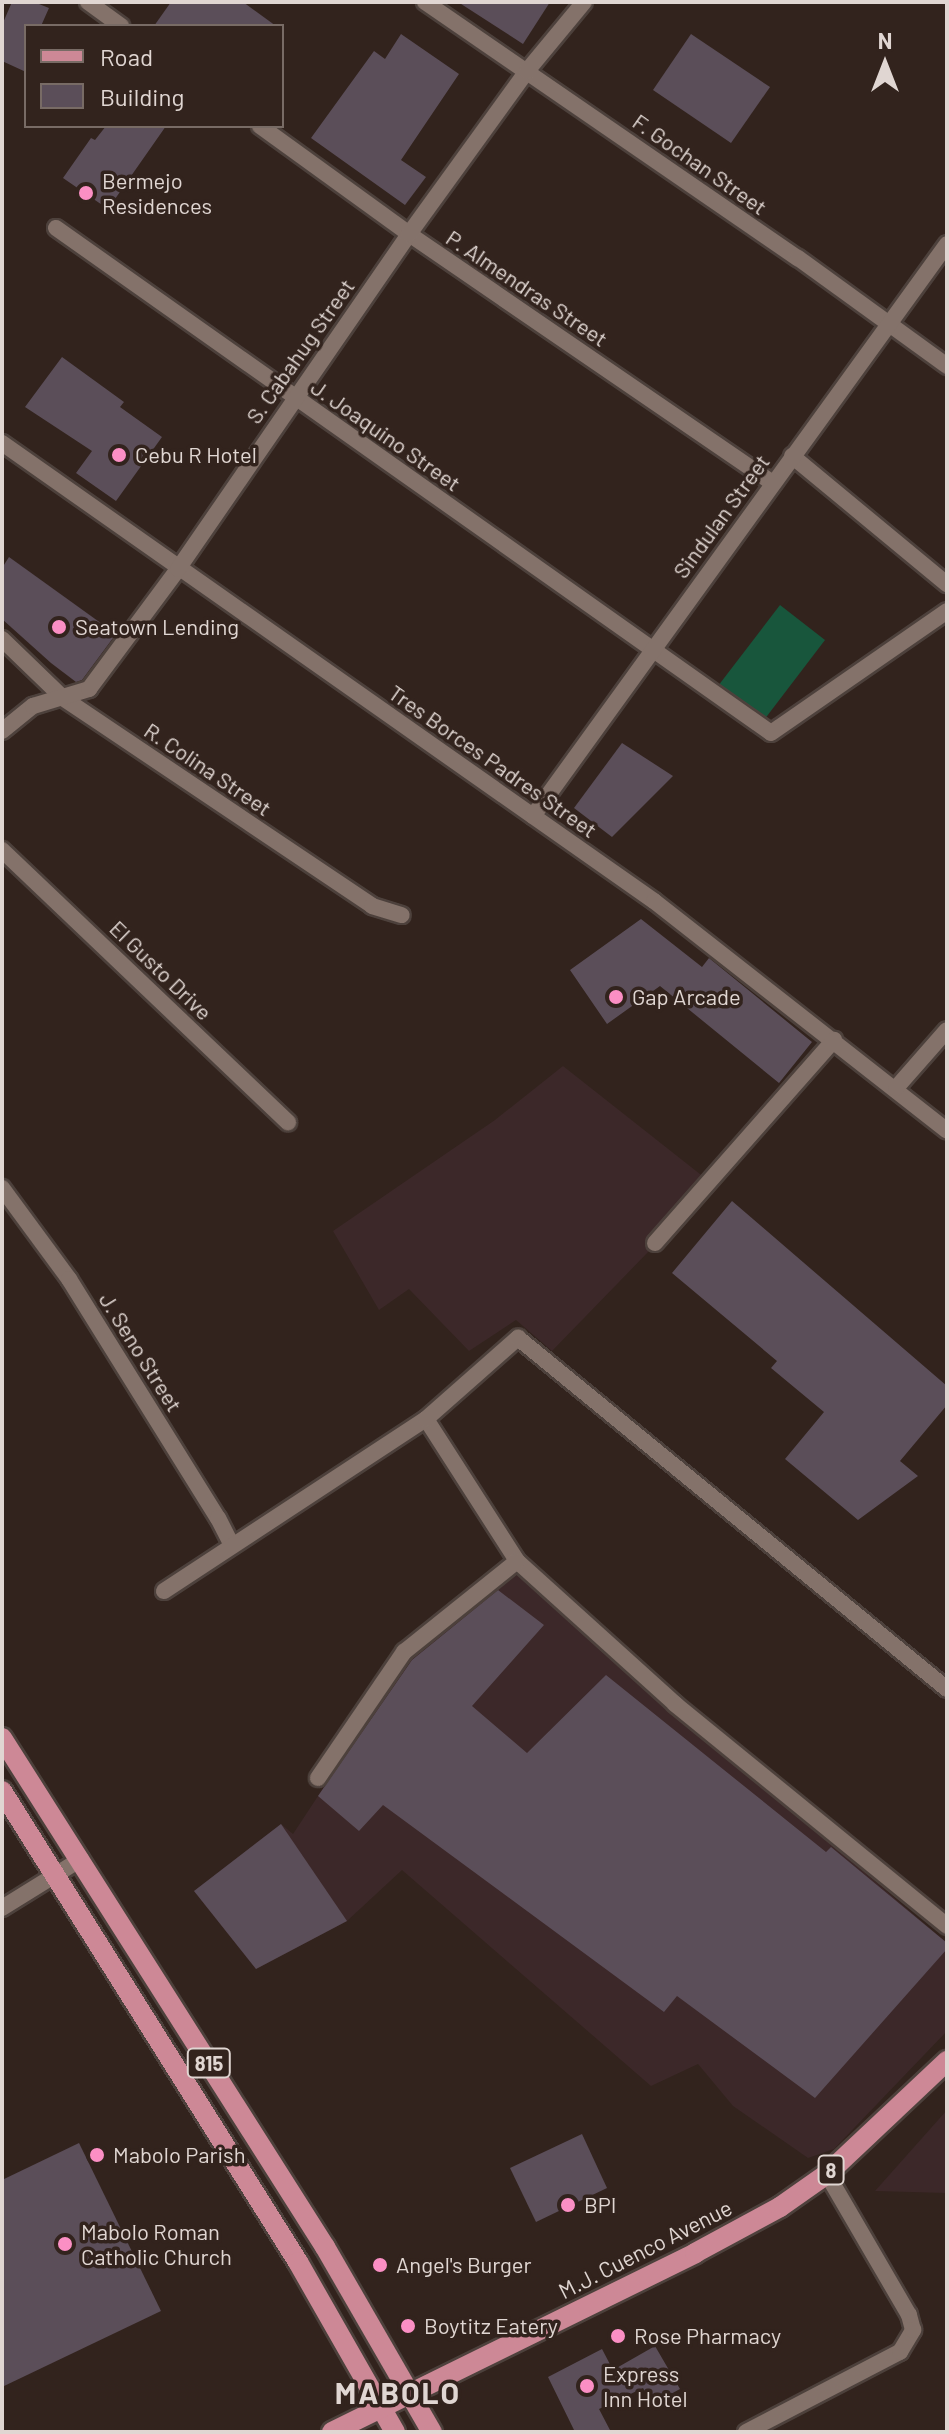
<!DOCTYPE html>
<style>
body{margin:0}
#map{position:relative;width:949px;height:2434px;overflow:hidden;background:#32231d;font-family:Barlow,sans-serif}
div>[style]{position:absolute}
.industrial>*{inset:0;background:#3c2829}
.green>*{inset:0;background:#18563c}
.building>*{inset:0;background:#5b4e59}
.roads{filter:drop-shadow(2px 0 #4d413c) drop-shadow(-2px 0 #4d413c) drop-shadow(0 2px #4d413c) drop-shadow(0 -2px #4d413c)}
.minor>*{height:16px;margin:-8px;padding:0 8px;transform-origin:8px;border-radius:8px;background:#84726a}
.tertiary>*{height:16px;margin:-8px;padding:0 8px;transform-origin:8px;border-radius:8px;background:#84726a}
.primary>*{height:20px;margin:-10px;padding:0 10px;transform-origin:10px;border-radius:10px;background:#cd8896}
.dots>*{width:22px;height:22px;translate:-50% -50%;box-sizing:border-box;border:4px solid #32231d;border-radius:50%}
span{translate:-50% -50%;white-space:nowrap;text-align:center;line-height:1.15;-webkit-text-stroke:7px #32231d;paint-order:stroke}
.shield-label span{padding:2px 6px;background:#32231d;border:2px solid;border-radius:6px;-webkit-text-stroke-width:0}
.shield-label{font-size:20px;color:#e0d6d2;font-weight:700}
.street-label{font-size:22px;color:#e0d6d2}
.poi-label{font-size:22px;color:#e0d6d2}
.left{translate:0 -50%;text-align:left}
.district-label{font-size:30px;color:#e0d6d2;font-weight:700;letter-spacing:2px}
.frame{position:absolute;inset:0;border:4px solid #e0d6d2;pointer-events:none}
.legend{position:absolute;left:24px;top:24px;width:260px;height:104px;box-sizing:border-box;background:#32231d;border:2px solid #786b65;margin:0;padding:10px 14px;list-style:none;font-size:24px;color:#e0d6d2}
.legend li{display:flex;align-items:center;gap:16px;height:40px}
.legend b{width:40px;border:2px solid #786b65}
.north{position:absolute;left:845px;top:24px;width:80px;height:80px;-webkit-text-stroke:6px #32231d;paint-order:stroke;rotate:0deg;font-size:22px;font-weight:700;line-height:32px;text-align:center;color:#e0d6d2}
.north::after{content:'';display:block;margin:auto;width:28px;height:36px;background:#e0d6d2;clip-path:polygon(50% 0,100% 100%,50% 72%,0 100%)}
</style>
<div id="map">
<div class="industrial">
<div style="clip-path:polygon(563px 1066px,705px 1178px,646px 1242px,652px 1248px,552px 1351px,516px 1320px,469px 1351px,409px 1289px,379px 1310px,333px 1231px,495px 1120px)"></div>
<div style="clip-path:polygon(517px 1575px,947px 1943px,947px 2031px,834px 2149px,808px 2158px,733px 2106px,698px 2064px,651px 2086px,402px 1870px,347px 1921px,256px 1969px,194px 1891px,281px 1824px,293px 1834px,409px 1658px)"></div>
<div style="clip-path:polygon(947px 2110px,947px 2193px,875px 2191px)"></div>
</div>
<div class="green">
<div style="clip-path:polygon(780px 605px,825px 640px,764px 720px,718px 686px)"></div>
</div>
<div class="building">
<div style="clip-path:polygon(12px 2px,34px 2px,49px 8px,41px 26px,26px 26px,26px 72px,2px 61px,2px 25px)"></div>
<div style="clip-path:polygon(171px 2px,243px 2px,276px 26px,154px 26px)"></div>
<div style="clip-path:polygon(458px 2px,550px 2px,523px 44px)"></div>
<div style="clip-path:polygon(401px 34px,459px 74px,401px 160px,426px 177px,405px 205px,311px 138px,374px 51px,385px 59px)"></div>
<div style="clip-path:polygon(691px 34px,770px 87px,731px 143px,653px 90px)"></div>
<div style="clip-path:polygon(106px 126px,166px 126px,108px 209px,63px 178px,91px 138px,95px 140px)"></div>
<div style="clip-path:polygon(62px 357px,124px 402px,120px 407px,162px 437px,116px 501px,76px 473px,92px 451px,25px 407px)"></div>
<div style="clip-path:polygon(9px 557px,116px 634px,82px 680px,76px 682px,51px 663px,2px 619px,2px 568px)"></div>
<div style="clip-path:polygon(622px 743px,673px 776px,612px 837px,574px 808px)"></div>
<div style="clip-path:polygon(641px 919px,702px 967px,709px 958px,812px 1042px,779px 1083px,660px 986px,607px 1024px,570px 970px)"></div>
<div style="clip-path:polygon(732px 1201px,947px 1386px,947px 1405px,900px 1461px,918px 1476px,858px 1520px,785px 1459px,824px 1412px,771px 1368px,777px 1361px,672px 1273px)"></div>
<div style="clip-path:polygon(498px 1590px,544px 1625px,472px 1706px,527px 1753px,606px 1675px,826px 1852px,831px 1847px,947px 1943px,947px 1949px,815px 2098px,677px 1996px,664px 2012px,383px 1805px,359px 1831px,318px 1796px,412px 1660px)"></div>
<div style="clip-path:polygon(281px 1824px,347px 1921px,256px 1969px,194px 1891px)"></div>
<div style="clip-path:polygon(582px 2134px,607px 2188px,536px 2222px,510px 2168px)"></div>
<div style="clip-path:polygon(79px 2143px,161px 2311px,2px 2387px,2px 2180px)"></div>
<div style="clip-path:polygon(655px 2346px,680px 2389px,652px 2404px,643px 2388px,599px 2409px,611px 2432px,575px 2432px,548px 2377px,602px 2349px,613px 2370px)"></div>
</div>
<div class="roads">
<div class="minor">
<div style="left:88px;top:2px;width:41px;rotate:36deg"></div>
<div style="left:425px;top:2px;width:452px;rotate:34.5deg"></div>
<div style="left:798px;top:258px;width:184px;rotate:35.9deg"></div>
<div style="left:260px;top:126px;width:184px;rotate:35.9deg"></div>
<div style="left:409px;top:234px;width:440px;rotate:34.4deg"></div>
<div style="left:56px;top:228px;width:875px;rotate:35.23deg"></div>
<div style="left:771px;top:733px;width:214px;rotate:-34.7deg"></div>
<div style="left:2px;top:443px;width:797px;rotate:35.09deg"></div>
<div style="left:654px;top:901px;width:372px;rotate:38.1deg"></div>
<div style="left:792px;top:456px;width:201px;rotate:39.6deg"></div>
<div style="left:2px;top:639px;width:85px;rotate:44deg"></div>
<div style="left:63px;top:698px;width:372px;rotate:33.9deg"></div>
<div style="left:372px;top:906px;width:31px;rotate:17deg"></div>
<div style="left:533px;top:816px;width:706px;rotate:-54.1deg"></div>
<div style="left:2px;top:850px;width:395px;rotate:43.6deg"></div>
<div style="left:896px;top:1088px;width:77px;rotate:-48.7deg"></div>
<div style="left:2px;top:1188px;width:113px;rotate:53.6deg"></div>
<div style="left:69px;top:1279px;width:282px;rotate:58.1deg"></div>
<div style="left:218px;top:1518px;width:31px;rotate:63deg"></div>
<div style="left:655px;top:1243px;width:271px;rotate:-48.6deg"></div>
<div style="left:426px;top:1419px;width:169px;rotate:57.3deg"></div>
<div style="left:517px;top:1561px;width:213px;rotate:42.1deg"></div>
<div style="left:675px;top:1704px;width:351px;rotate:39.2deg"></div>
<div style="left:164px;top:1591px;width:313px;rotate:-33.3deg"></div>
<div style="left:426px;top:1419px;width:123px;rotate:-41.4deg"></div>
<div style="left:518px;top:1338px;width:554px;rotate:39.29deg"></div>
<div style="left:318px;top:1778px;width:153px;rotate:-55.7deg"></div>
<div style="left:404px;top:1652px;width:145px;rotate:-38.8deg"></div>
<div style="left:2px;top:1908px;width:93px;rotate:-31.8deg"></div>
<div style="left:746px;top:2432px;width:174px;rotate:-27.5deg"></div>
<div style="left:900px;top:2352px;width:26px;rotate:-59deg"></div>
<div style="left:913px;top:2330px;width:16px;rotate:-105deg"></div>
<div style="left:909px;top:2315px;width:163px;rotate:-120.2deg"></div>
</div>
<div class="tertiary">
<div style="left:2px;top:731px;width:40px;rotate:-39deg"></div>
<div style="left:33px;top:706px;width:59px;rotate:-16.9deg"></div>
<div style="left:89px;top:689px;width:149px;rotate:-53.4deg"></div>
<div style="left:178px;top:569px;width:407px;rotate:-55.4deg"></div>
<div style="left:409px;top:234px;width:201px;rotate:-54.1deg"></div>
<div style="left:527px;top:71px;width:89px;rotate:-50.4deg"></div>
</div>
<div class="primary">
<div style="left:2px;top:1738px;width:603px;rotate:57.6deg"></div>
<div style="left:325px;top:2247px;width:214px;rotate:60deg"></div>
<div style="left:2px;top:1791px;width:556px;rotate:57.85deg"></div>
<div style="left:298px;top:2262px;width:196px;rotate:60.3deg"></div>
<div style="left:332px;top:2432px;width:405px;rotate:-26.2deg"></div>
<div style="left:695px;top:2253px;width:97px;rotate:-28.4deg"></div>
<div style="left:780px;top:2207px;width:57px;rotate:-35.1deg"></div>
<div style="left:827px;top:2174px;width:165px;rotate:-43.3deg"></div>
</div>
</div>
<div class="dots">
<div style="left:86px;top:193px;background:#fb8fc4"></div>
<div style="left:119px;top:455px;background:#fb8fc4"></div>
<div style="left:59px;top:627px;background:#fb8fc4"></div>
<div style="left:616px;top:997px;background:#fb8fc4"></div>
<div style="left:97px;top:2155px;background:#fb8fc4"></div>
<div style="left:568px;top:2205px;background:#fb8fc4"></div>
<div style="left:65px;top:2244px;background:#fb8fc4"></div>
<div style="left:380px;top:2265px;background:#fb8fc4"></div>
<div style="left:408px;top:2326px;background:#fb8fc4"></div>
<div style="left:618px;top:2336px;background:#fb8fc4"></div>
<div style="left:587px;top:2386px;background:#fb8fc4"></div>
</div>
<div class="shield-label">
<span style="left:209px;top:2063px">815</span>
<span style="left:831px;top:2170px">8</span>
</div>
<div class="street-label">
<span style="left:700px;top:164px;rotate:35deg">F. Gochan Street</span>
<span style="left:527px;top:288px;rotate:34deg">P. Almendras Street</span>
<span style="left:300px;top:351px;rotate:-55deg">S. Cabahug Street</span>
<span style="left:386px;top:435px;rotate:35deg">J. Joaquino Street</span>
<span style="left:721px;top:516px;rotate:-54deg">Sindulan Street</span>
<span style="left:493px;top:761px;rotate:35deg">Tres Borces Padres Street</span>
<span style="left:208px;top:769px;rotate:34deg">R. Colina Street</span>
<span style="left:161px;top:970px;rotate:44deg">El Gusto Drive</span>
<span style="left:141px;top:1352px;rotate:58deg">J. Seno Street</span>
<span style="left:645px;top:2249px;rotate:-27deg">M.J. Cuenco Avenue</span>
</div>
<div class="poi-label">
<span class="left" style="left:102px;top:193px">Bermejo<br>Residences</span>
<span class="left" style="left:135px;top:455px">Cebu R Hotel</span>
<span class="left" style="left:75px;top:627px">Seatown Lending</span>
<span class="left" style="left:632px;top:997px">Gap Arcade</span>
<span class="left" style="left:113px;top:2155px">Mabolo Parish</span>
<span class="left" style="left:584px;top:2205px">BPI</span>
<span class="left" style="left:81px;top:2244px">Mabolo Roman<br>Catholic Church</span>
<span class="left" style="left:396px;top:2265px">Angel's Burger</span>
<span class="left" style="left:424px;top:2326px">Boytitz Eatery</span>
<span class="left" style="left:634px;top:2336px">Rose Pharmacy</span>
<span class="left" style="left:603px;top:2386px">Express<br>Inn Hotel</span>
</div>
<div class="district-label">
<span style="left:398px;top:2392px">MABOLO</span>
</div>
<div class="frame"></div>
<ul class="legend">
<li><b style="height:10px;background:#cd8896"></b>Road</li>
<li><b style="height:22px;background:#5b4e59"></b>Building</li>
</ul>
<div class="north">N</div>
</div>
